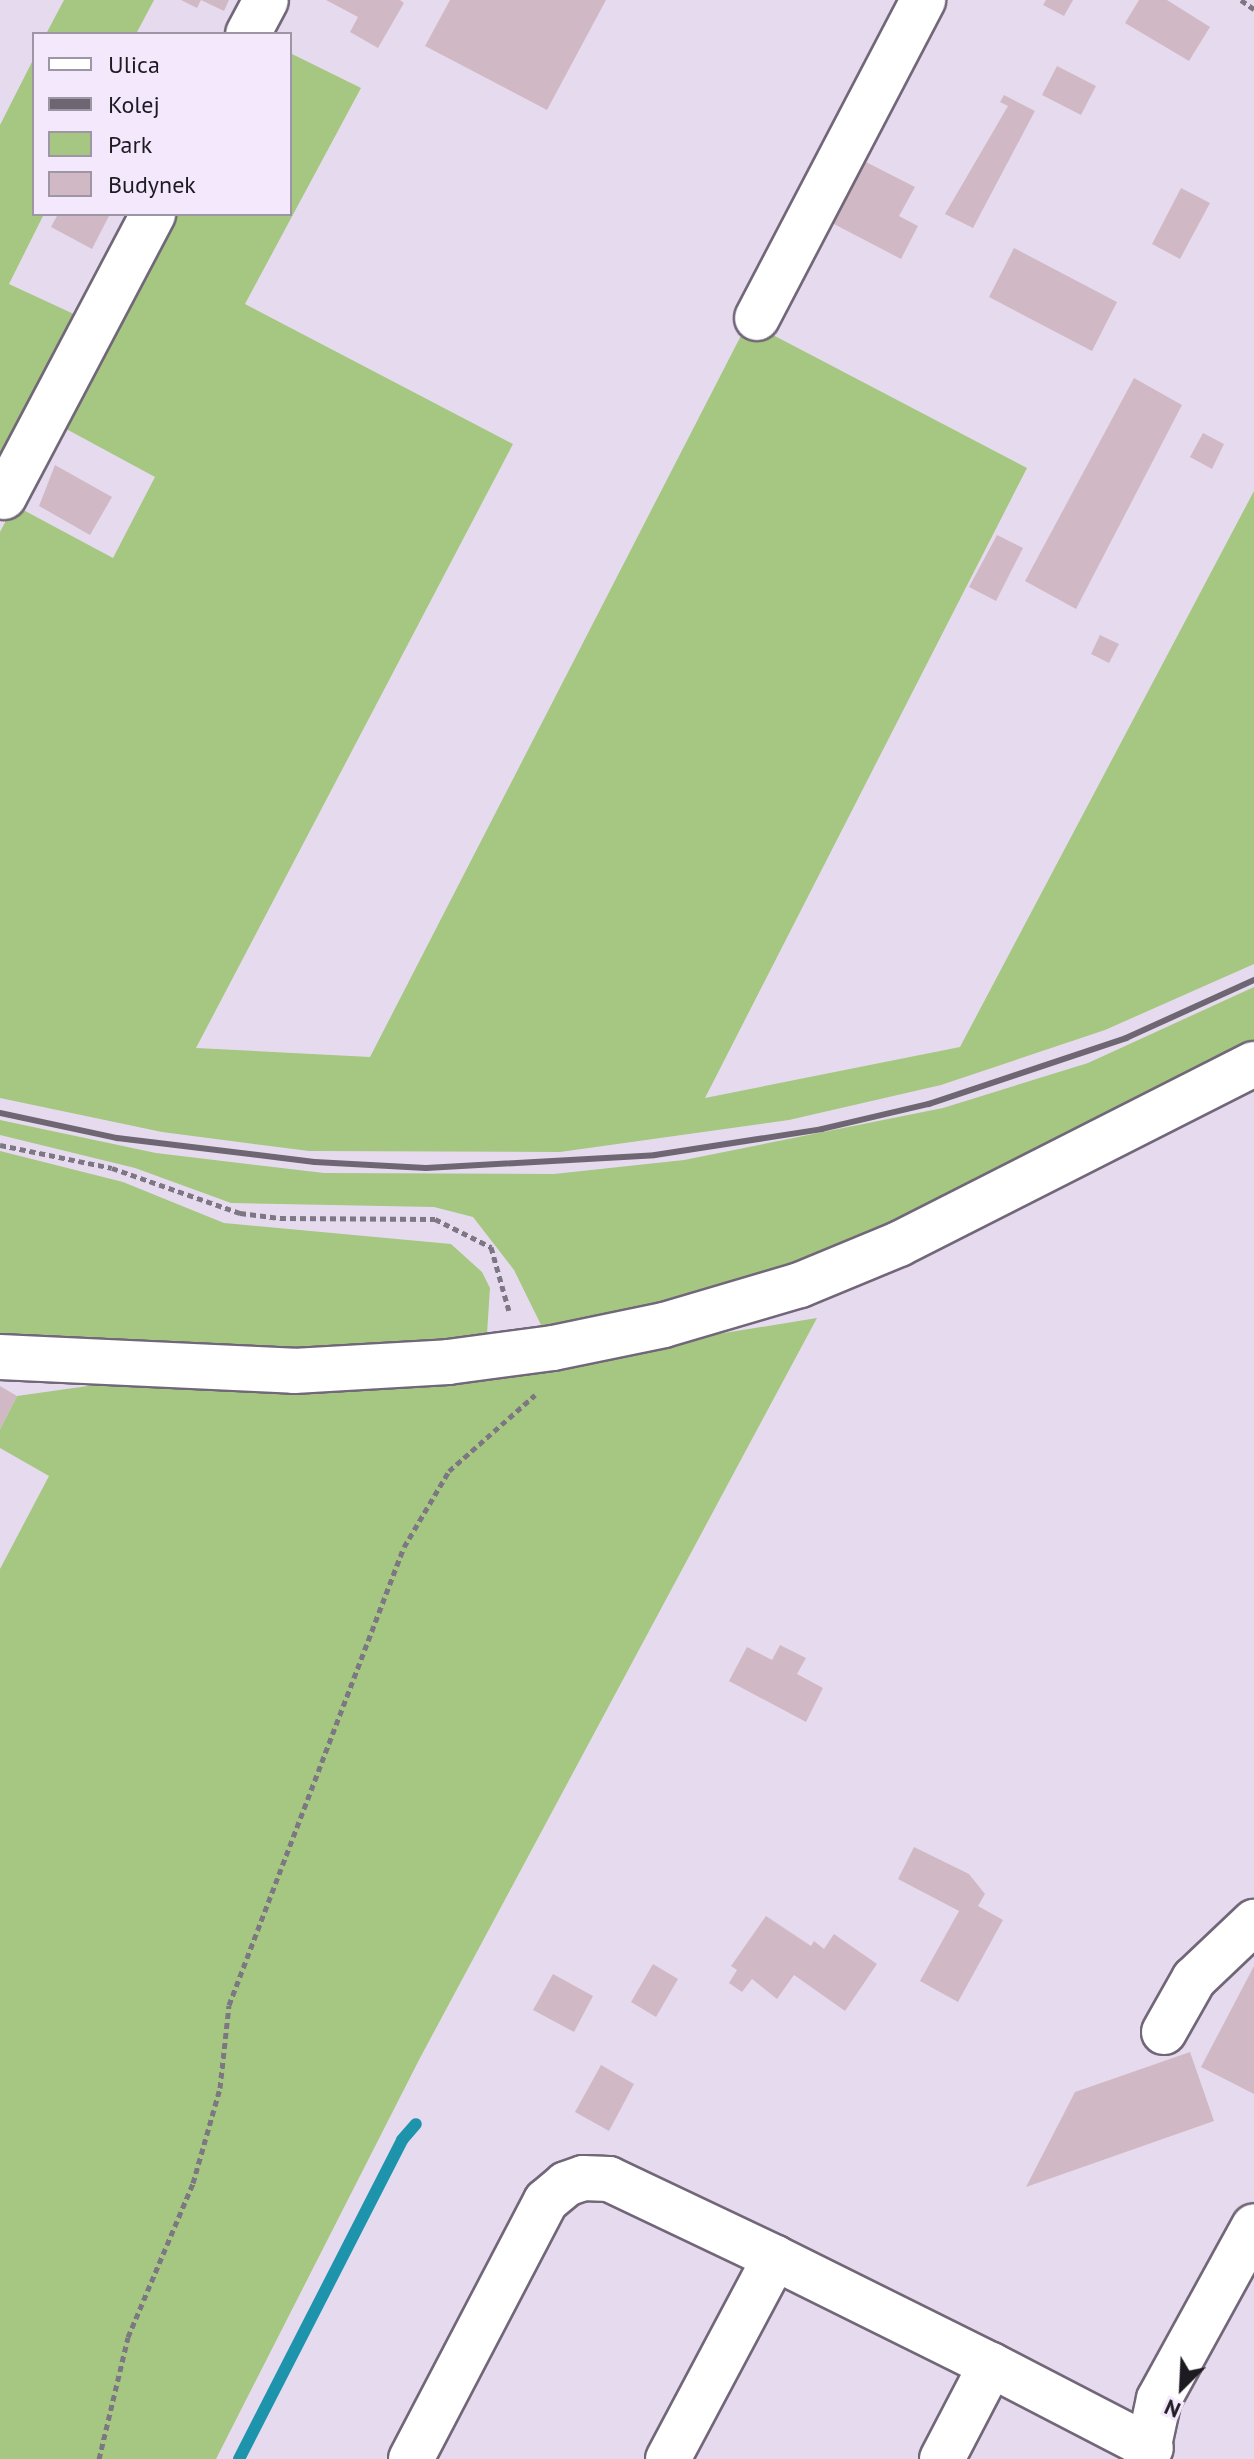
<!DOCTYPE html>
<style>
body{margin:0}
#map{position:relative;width:1254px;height:2459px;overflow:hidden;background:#e6dbee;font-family:"PT Sans",sans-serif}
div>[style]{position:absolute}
.green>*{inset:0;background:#a5c781}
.stream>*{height:12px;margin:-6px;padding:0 6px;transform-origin:6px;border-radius:6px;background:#1d93ac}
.building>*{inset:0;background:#d0b9c4}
.path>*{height:5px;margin-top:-2.5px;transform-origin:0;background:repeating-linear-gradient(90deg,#7d7683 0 6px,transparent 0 10px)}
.roads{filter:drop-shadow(2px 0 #716778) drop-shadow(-2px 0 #716778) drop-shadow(0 2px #716778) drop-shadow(0 -2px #716778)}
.minor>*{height:44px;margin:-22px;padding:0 22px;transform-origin:22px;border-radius:22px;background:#fff}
.rail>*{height:6px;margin:-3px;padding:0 3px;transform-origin:3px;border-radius:3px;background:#6e6773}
span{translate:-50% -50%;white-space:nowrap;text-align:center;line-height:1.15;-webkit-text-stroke:7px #f3e8fc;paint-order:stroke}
.legend{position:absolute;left:32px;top:32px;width:260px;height:184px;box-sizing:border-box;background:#f3e8fc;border:2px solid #9e96a4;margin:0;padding:10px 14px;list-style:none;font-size:24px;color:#1e1a21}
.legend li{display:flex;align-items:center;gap:16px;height:40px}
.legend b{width:40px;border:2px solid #9e96a4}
.north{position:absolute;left:1142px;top:2347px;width:80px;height:80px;-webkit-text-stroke:6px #f3e8fc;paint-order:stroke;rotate:204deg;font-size:22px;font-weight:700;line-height:32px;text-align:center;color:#1e1a21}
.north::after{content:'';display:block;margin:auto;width:28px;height:36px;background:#1e1a21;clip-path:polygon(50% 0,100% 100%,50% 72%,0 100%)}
</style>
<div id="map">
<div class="green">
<div style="clip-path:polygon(64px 0,154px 0,136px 34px,46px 34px)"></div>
<div style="clip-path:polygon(290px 53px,361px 88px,245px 304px,513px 444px,196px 1048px,370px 1057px,748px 322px,1027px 468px,705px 1098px,960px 1047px,1254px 491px,1254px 964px,1105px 1030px,941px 1085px,789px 1120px,560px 1152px,309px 1151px,162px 1132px,0 1098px,0 532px,14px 505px,113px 558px,155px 477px,57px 424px,169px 214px,290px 214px)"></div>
<div style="clip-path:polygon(34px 58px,34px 214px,44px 214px,9px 284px,78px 316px,0 466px,0 125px)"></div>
<div style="clip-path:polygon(1254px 987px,1254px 1055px,841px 1257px,709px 1293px,542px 1327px,514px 1270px,473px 1217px,434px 1207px,231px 1203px,135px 1168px,0 1135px,0 1120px,156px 1153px,324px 1173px,554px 1174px,684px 1160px,943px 1108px,1088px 1063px)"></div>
<div style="clip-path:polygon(0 1151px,123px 1182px,224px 1223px,451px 1244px,482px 1272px,490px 1288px,487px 1334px,290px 1358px,0 1342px)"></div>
<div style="clip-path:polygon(817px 1318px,420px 2058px,216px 2459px,0 2459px,0 1569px,49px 1476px,0 1448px,0 1429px,17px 1396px,109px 1383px,607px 1352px)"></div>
</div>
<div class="stream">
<div style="left:239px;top:2459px;width:358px;rotate:-62.9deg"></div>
<div style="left:402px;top:2140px;width:21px;rotate:-49deg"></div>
</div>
<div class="building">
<div style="clip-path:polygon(181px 0,229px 0,224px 11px,201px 0,197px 8px)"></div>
<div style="clip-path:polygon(326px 0,400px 0,404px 3px,378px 48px,350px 32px,358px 17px)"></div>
<div style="clip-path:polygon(450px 0,606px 0,547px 110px,425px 46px)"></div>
<div style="clip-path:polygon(1046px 0,1073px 0,1064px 16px,1043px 5px)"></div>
<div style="clip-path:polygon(1139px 0,1167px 0,1210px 27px,1189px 61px,1125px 23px)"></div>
<div style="clip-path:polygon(1057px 66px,1096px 86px,1081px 115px,1042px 95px)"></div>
<div style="clip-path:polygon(1004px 95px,1035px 111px,973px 228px,945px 214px,1008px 106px,1000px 102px)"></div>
<div style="clip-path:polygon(864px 161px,915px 187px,899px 216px,918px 226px,901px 259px,832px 223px)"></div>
<div style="clip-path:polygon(1181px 188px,1210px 203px,1180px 259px,1152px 244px)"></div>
<div style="clip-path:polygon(58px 214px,110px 214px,92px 249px,51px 227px)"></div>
<div style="clip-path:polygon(1014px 248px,1117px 302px,1092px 351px,989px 297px)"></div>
<div style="clip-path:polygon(1134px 378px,1182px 405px,1076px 609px,1025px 581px)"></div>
<div style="clip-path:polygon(1203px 433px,1224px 444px,1212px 469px,1190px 457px)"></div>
<div style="clip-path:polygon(55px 465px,112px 497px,90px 535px,39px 506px)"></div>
<div style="clip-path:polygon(997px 535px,1023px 548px,996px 601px,969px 587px)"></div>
<div style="clip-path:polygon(1100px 635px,1119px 644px,1109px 663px,1091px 654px)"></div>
<div style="clip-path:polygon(0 1386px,17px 1396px,0 1429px)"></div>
<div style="clip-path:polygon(780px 1645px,806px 1658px,797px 1674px,823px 1688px,806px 1722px,729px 1681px,747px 1647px,772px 1660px)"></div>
<div style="clip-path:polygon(914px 1847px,969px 1874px,985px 1894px,978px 1906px,1003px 1920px,958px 2002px,920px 1981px,959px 1911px,898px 1879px)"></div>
<div style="clip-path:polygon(766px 1916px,811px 1946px,814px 1941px,824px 1949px,834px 1934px,877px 1964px,845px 2011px,794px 1975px,777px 1999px,752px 1979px,742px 1992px,729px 1983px,737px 1970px,731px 1966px)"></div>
<div style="clip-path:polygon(653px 1964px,678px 1979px,656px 2017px,631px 2002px)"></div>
<div style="clip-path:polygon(1254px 1966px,1254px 2094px,1201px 2067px)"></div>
<div style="clip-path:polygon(553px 1974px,593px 1996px,574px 2032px,533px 2010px)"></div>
<div style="clip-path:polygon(1190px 2052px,1214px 2121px,1026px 2187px,1075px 2092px)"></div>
<div style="clip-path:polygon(601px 2065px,634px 2084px,609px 2131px,575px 2112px)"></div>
</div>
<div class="path">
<div style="left:1241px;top:0;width:16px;rotate:35deg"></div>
<div style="left:0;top:1145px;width:114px;rotate:11.6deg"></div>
<div style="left:112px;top:1168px;width:136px;rotate:19.4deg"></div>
<div style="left:240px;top:1213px;width:40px;rotate:7.1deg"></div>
<div style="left:280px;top:1218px;width:155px;rotate:0.4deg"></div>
<div style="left:435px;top:1219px;width:63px;rotate:26.6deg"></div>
<div style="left:491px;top:1247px;width:66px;rotate:74.3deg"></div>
<div style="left:99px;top:2459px;width:125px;rotate:-76.6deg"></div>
<div style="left:128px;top:2337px;width:167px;rotate:-67.1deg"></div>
<div style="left:193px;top:2183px;width:99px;rotate:-74.1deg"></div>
<div style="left:220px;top:2088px;width:83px;rotate:-83.8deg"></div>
<div style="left:229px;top:2005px;width:490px;rotate:-69.1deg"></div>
<div style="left:404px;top:1547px;width:88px;rotate:-59.4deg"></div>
<div style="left:449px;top:1471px;width:115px;rotate:-41.5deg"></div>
</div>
<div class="roads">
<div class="minor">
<div style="left:248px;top:34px;width:38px;rotate:-62deg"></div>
<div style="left:757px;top:318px;width:359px;rotate:-62.4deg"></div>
<div style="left:4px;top:497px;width:320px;rotate:-62.2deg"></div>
<div style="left:0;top:1357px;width:294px;rotate:2.7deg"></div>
<div style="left:294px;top:1371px;width:154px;rotate:-3.3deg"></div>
<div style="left:448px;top:1362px;width:106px;rotate:-7.6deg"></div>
<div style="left:553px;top:1348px;width:113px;rotate:-11.7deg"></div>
<div style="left:664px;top:1325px;width:142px;rotate:-16.4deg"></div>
<div style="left:800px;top:1285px;width:107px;rotate:-22.5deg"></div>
<div style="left:899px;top:1244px;width:398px;rotate:-26.9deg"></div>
<div style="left:1164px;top:2032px;width:61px;rotate:-60.5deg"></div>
<div style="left:1194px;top:1979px;width:83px;rotate:-43.5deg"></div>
<div style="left:411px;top:2459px;width:291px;rotate:-62.4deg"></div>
<div style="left:546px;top:2201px;width:26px;rotate:-40deg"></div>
<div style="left:566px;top:2184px;width:18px;rotate:-19deg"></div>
<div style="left:583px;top:2178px;width:26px;rotate:2deg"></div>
<div style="left:609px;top:2179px;width:184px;rotate:25.4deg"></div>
<div style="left:668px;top:2459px;width:228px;rotate:-62deg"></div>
<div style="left:775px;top:2258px;width:241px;rotate:26.4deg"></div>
<div style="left:942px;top:2459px;width:106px;rotate:-62.5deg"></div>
<div style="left:991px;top:2365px;width:180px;rotate:27.4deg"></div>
<div style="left:1146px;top:2459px;width:61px;rotate:-77.8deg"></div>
<div style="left:1159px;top:2399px;width:197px;rotate:-61.2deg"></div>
</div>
</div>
<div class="rail">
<div style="left:0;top:1113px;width:120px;rotate:12.1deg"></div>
<div style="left:117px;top:1138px;width:199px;rotate:6.9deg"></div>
<div style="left:315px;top:1162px;width:111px;rotate:3.1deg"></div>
<div style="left:426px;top:1168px;width:229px;rotate:-3.2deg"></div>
<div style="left:655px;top:1155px;width:169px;rotate:-8.8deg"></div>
<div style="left:822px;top:1129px;width:110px;rotate:-13.2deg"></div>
<div style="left:929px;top:1104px;width:208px;rotate:-18.5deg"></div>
<div style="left:1126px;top:1038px;width:141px;rotate:-24.4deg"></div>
</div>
<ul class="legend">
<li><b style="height:10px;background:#fff"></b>Ulica</li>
<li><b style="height:10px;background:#6e6773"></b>Kolej</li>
<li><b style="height:22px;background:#a5c781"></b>Park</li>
<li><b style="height:22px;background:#d0b9c4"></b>Budynek</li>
</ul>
<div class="north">N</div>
</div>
